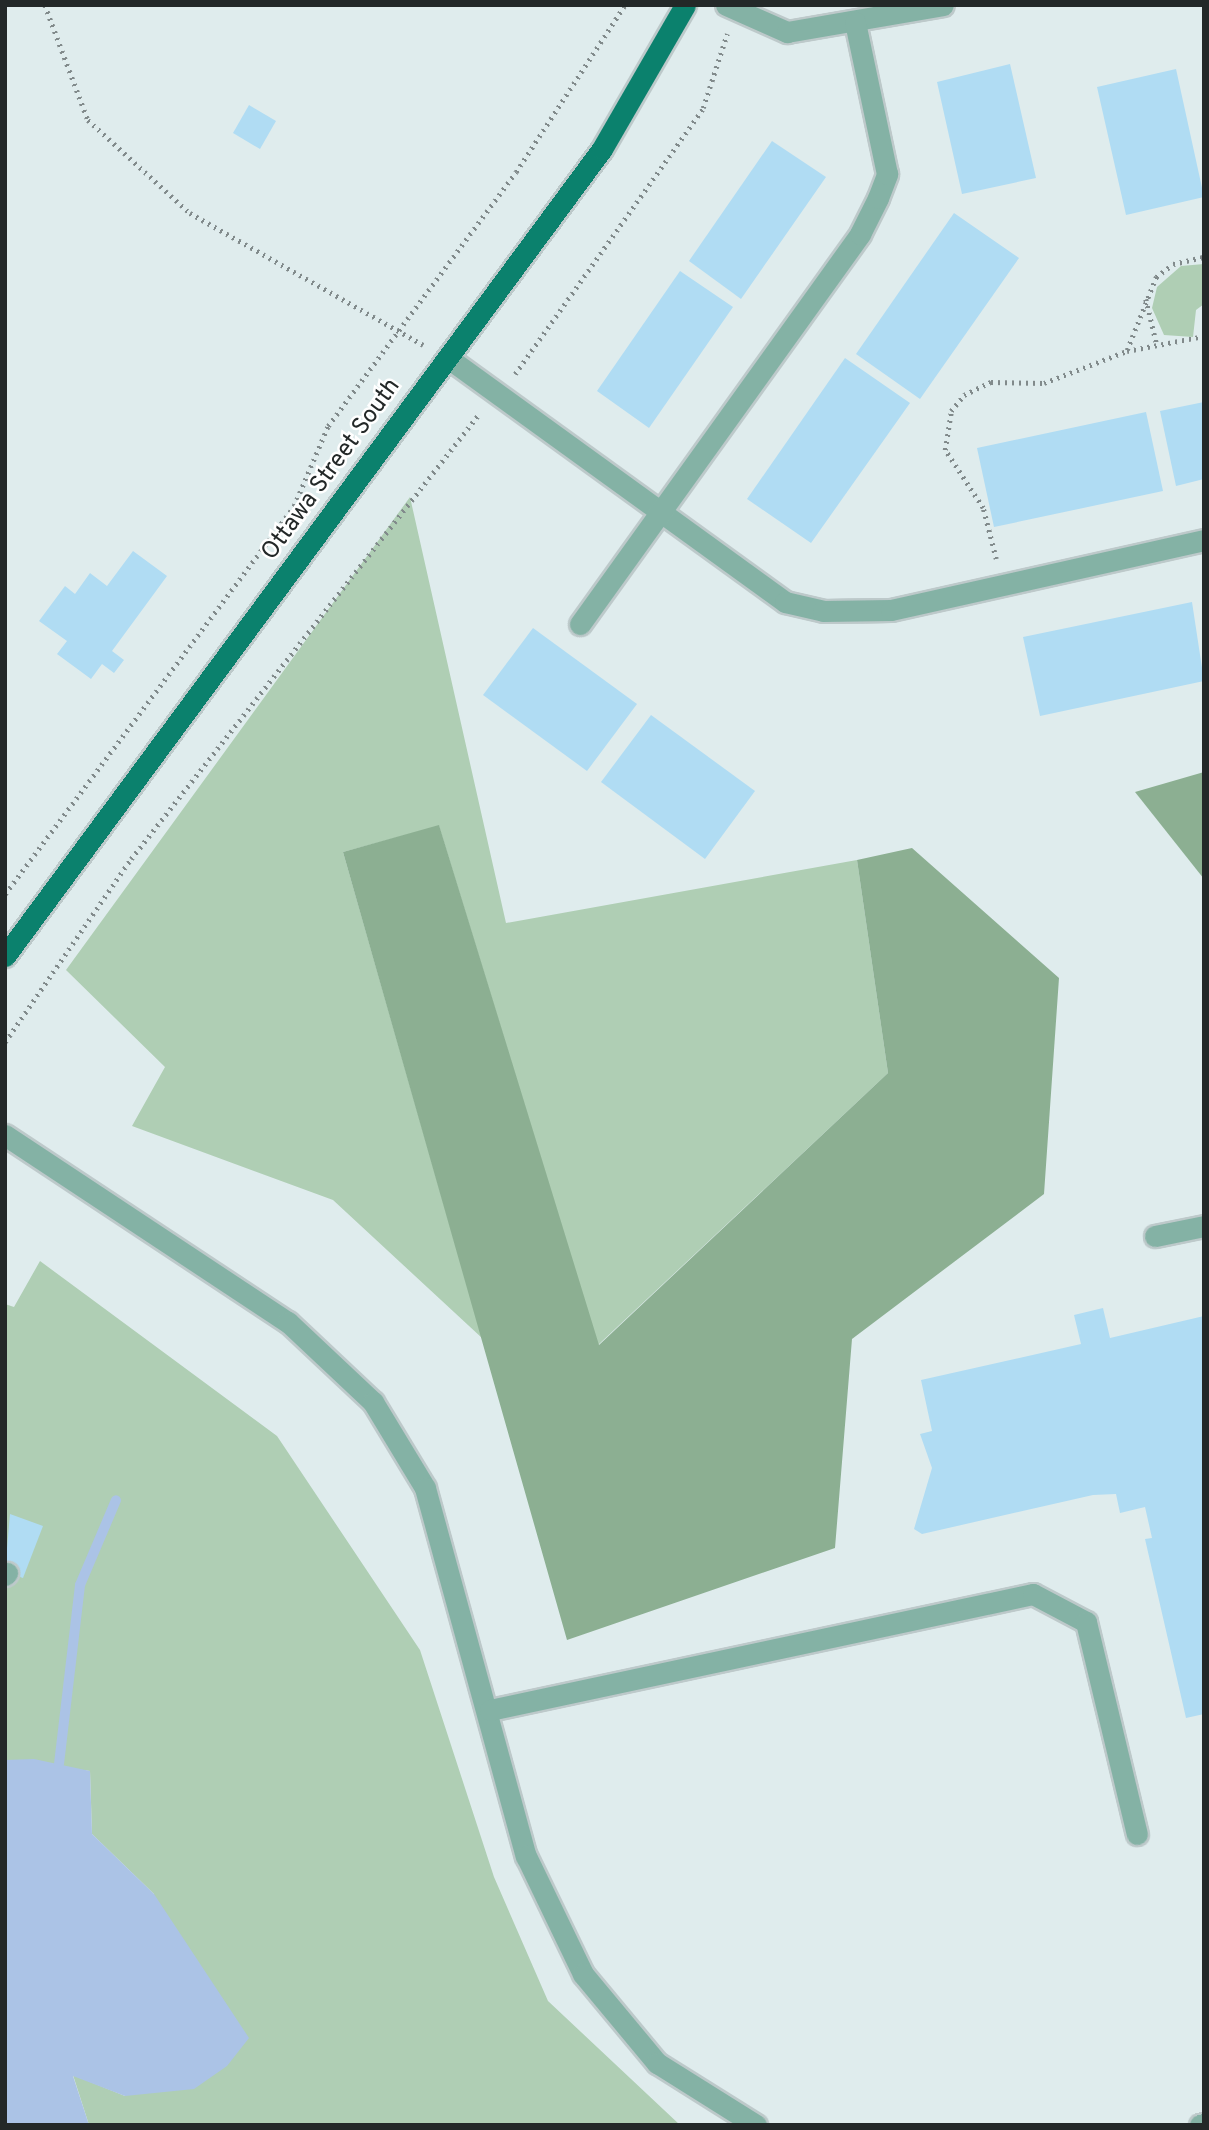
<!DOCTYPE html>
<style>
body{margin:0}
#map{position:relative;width:1209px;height:2130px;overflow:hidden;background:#dfeced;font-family:Overpass,sans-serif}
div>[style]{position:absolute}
.green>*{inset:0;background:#afceb4}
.forest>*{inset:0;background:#8caf92}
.water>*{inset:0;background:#abc3e6}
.stream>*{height:10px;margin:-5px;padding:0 5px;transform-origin:5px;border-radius:5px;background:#abc3e6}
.building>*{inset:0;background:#b0dcf3}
.path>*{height:4.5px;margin-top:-2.25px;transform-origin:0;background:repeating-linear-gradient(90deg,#818a8b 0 2px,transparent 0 7px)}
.roads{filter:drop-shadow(2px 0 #bdc9ca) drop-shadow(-2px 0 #bdc9ca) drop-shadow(0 2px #bdc9ca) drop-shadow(0 -2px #bdc9ca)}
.minor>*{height:21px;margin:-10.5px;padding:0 10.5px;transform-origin:10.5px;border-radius:10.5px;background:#84b2a5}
.major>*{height:21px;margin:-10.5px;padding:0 10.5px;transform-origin:10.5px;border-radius:10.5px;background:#0b816d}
span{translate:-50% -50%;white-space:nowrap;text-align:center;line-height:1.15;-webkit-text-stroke:5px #fff;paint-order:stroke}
.street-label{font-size:24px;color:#232828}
.frame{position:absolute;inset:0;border:7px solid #232828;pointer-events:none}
</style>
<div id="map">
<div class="green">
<div style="clip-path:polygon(1204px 264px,1204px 304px,1196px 310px,1193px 337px,1164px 335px,1152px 308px,1157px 287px,1181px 266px)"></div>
<div style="clip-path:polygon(410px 497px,506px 923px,857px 860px,888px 1073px,598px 1345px,439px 826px,343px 852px,482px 1338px,333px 1200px,132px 1126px,165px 1067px,66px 970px)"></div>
<div style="clip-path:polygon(40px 1261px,277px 1436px,420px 1650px,494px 1877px,548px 2001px,680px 2125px,89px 2125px,73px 2075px,125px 2096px,154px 1894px,92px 1834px,90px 1771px,5px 1760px,5px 1304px,14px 1307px)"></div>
</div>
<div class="forest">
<div style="clip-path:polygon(1204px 772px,1204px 879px,1135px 792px)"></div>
<div style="clip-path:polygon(439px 825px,599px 1345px,888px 1073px,857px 860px,912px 848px,1059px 978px,1044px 1194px,852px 1339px,835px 1548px,567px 1640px,343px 852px)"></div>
</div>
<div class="water">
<div style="clip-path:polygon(34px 1759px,90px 1771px,92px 1834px,154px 1894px,249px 2038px,227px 2066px,194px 2089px,125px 2096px,73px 2076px,89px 2125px,5px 2125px,5px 1760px)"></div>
</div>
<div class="stream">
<div style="left:59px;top:1764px;width:180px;rotate:-83.3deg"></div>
<div style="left:80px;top:1585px;width:92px;rotate:-67deg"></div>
</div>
<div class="building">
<div style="clip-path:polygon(1010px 64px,1036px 178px,962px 194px,937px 82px)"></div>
<div style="clip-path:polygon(1176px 69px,1204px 197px,1126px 215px,1097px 87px)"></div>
<div style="clip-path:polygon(249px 105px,276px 121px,260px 149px,233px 133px)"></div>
<div style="clip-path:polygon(772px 141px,826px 177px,741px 299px,689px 261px)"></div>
<div style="clip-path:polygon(954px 213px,1019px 258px,920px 399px,856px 354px)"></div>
<div style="clip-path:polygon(680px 271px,733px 307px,649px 428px,597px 391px)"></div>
<div style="clip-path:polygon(845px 358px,910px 403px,811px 543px,747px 499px)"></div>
<div style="clip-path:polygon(1204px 402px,1204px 479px,1176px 486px,1160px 411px)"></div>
<div style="clip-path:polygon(1146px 412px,1163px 491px,994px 527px,977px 448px)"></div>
<div style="clip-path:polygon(133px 551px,167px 576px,112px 651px,124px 660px,114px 673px,102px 664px,91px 679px,57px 654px,67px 641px,39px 621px,65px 586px,75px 594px,90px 573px,107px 586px)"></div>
<div style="clip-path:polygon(1192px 602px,1204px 681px,1040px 716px,1023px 637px)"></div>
<div style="clip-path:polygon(533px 628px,637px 704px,587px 771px,483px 695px)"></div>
<div style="clip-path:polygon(651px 715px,755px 791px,705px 859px,601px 782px)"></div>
<div style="clip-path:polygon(1103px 1308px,1110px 1338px,1204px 1316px,1204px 1714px,1186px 1718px,1145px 1539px,1152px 1538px,1145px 1507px,1120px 1513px,1116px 1494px,1093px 1495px,922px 1534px,914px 1529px,932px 1468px,920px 1434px,932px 1431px,921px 1380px,1081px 1344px,1074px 1315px)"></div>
<div style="clip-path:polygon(10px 1514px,43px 1526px,23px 1578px,5px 1572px)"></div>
</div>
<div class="path">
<div style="left:45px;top:5px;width:123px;rotate:69.5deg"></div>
<div style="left:88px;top:120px;width:138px;rotate:42.4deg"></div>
<div style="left:190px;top:213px;width:268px;rotate:29.5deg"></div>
<div style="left:1146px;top:299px;width:47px;rotate:76.6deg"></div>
<div style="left:1127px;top:350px;width:79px;rotate:-68.3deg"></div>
<div style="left:1156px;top:277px;width:21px;rotate:-37deg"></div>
<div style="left:1173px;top:264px;width:32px;rotate:-13deg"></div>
<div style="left:515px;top:374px;width:326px;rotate:-54.7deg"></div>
<div style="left:703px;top:108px;width:78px;rotate:-72deg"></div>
<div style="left:996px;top:559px;width:53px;rotate:-104.3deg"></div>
<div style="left:983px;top:508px;width:69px;rotate:-123.2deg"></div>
<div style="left:945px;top:450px;width:39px;rotate:-81deg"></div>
<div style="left:951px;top:411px;width:21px;rotate:-51deg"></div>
<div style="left:964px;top:395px;width:30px;rotate:-26deg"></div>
<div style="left:991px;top:382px;width:53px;rotate:1.1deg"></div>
<div style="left:1044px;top:383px;width:89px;rotate:-21.1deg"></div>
<div style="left:1127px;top:351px;width:78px;rotate:-11deg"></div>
<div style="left:5px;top:894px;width:484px;rotate:-53.3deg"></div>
<div style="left:294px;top:506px;width:87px;rotate:-67deg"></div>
<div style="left:328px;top:426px;width:316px;rotate:-53.5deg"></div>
<div style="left:516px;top:172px;width:199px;rotate:-56.9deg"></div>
<div style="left:5px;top:1042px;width:222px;rotate:-55.5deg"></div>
<div style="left:131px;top:859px;width:565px;rotate:-51.97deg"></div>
</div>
<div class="roads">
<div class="minor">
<div style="left:726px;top:5px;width:67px;rotate:23.9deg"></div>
<div style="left:787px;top:32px;width:158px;rotate:-9.8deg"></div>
<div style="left:448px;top:358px;width:416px;rotate:35.9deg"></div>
<div style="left:785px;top:602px;width:39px;rotate:13deg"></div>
<div style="left:823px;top:611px;width:68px;rotate:-0.8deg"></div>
<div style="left:891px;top:610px;width:321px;rotate:-12.6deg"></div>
<div style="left:580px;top:624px;width:480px;rotate:-54.3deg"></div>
<div style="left:860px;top:234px;width:40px;rotate:-63.4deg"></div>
<div style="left:878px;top:198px;width:26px;rotate:-69deg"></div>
<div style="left:887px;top:174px;width:155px;rotate:-101.9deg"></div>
<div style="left:5px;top:1135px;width:339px;rotate:33.5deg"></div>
<div style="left:288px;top:1322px;width:117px;rotate:43.3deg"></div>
<div style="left:373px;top:1402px;width:100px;rotate:58.8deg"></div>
<div style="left:425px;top:1488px;width:382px;rotate:74.7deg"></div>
<div style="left:526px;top:1856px;width:131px;rotate:64.2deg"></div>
<div style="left:583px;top:1974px;width:116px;rotate:50.3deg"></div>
<div style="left:657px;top:2063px;width:117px;rotate:32.1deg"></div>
<div style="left:1155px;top:1236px;width:50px;rotate:-11.5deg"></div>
<div style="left:5px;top:1575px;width:3px;rotate:-45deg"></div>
<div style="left:490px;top:1710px;width:555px;rotate:-12.06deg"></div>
<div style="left:1033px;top:1594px;width:60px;rotate:27.8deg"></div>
<div style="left:1086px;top:1622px;width:218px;rotate:76.5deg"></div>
<div style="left:1200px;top:2125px;width:4px;rotate:-14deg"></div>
</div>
<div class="major">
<div style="left:5px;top:956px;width:1004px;rotate:-53.51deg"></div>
<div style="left:602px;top:149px;width:166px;rotate:-60deg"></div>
</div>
</div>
<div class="street-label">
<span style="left:332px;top:470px;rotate:-54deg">Ottawa Street South</span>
</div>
<div class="frame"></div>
</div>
